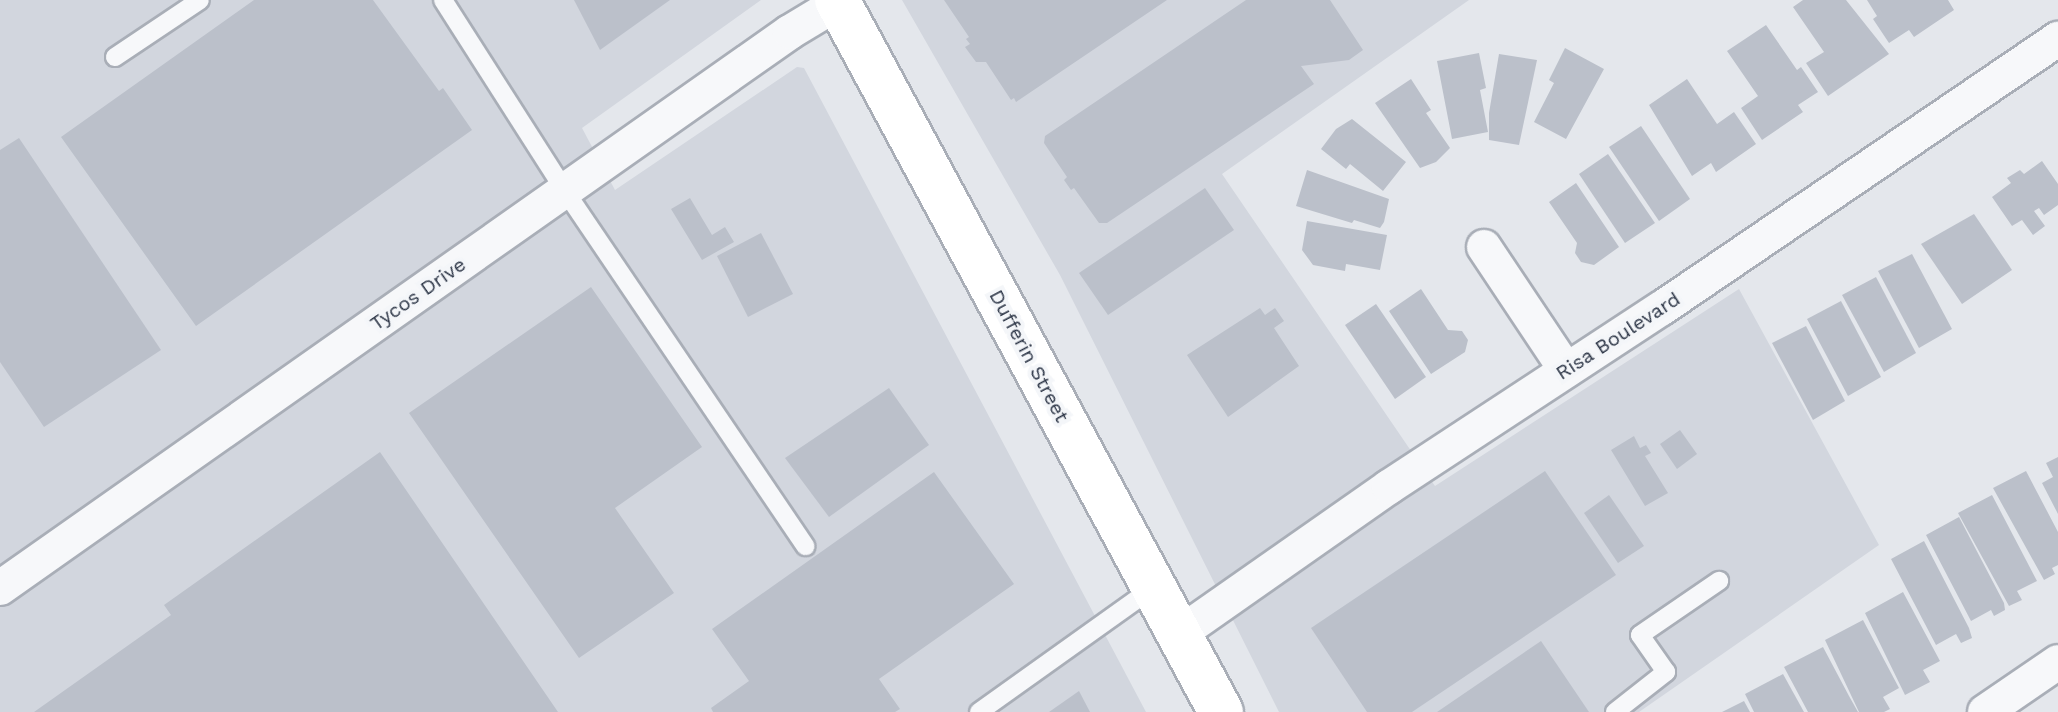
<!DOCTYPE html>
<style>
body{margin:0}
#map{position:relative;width:2058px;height:712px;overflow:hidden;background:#e4e7ec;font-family:"Work Sans",sans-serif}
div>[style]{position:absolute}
.built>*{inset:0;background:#d2d6de}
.building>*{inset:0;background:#bbc0ca}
.roads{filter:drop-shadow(2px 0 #a9aeb7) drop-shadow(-2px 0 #a9aeb7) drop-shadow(0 2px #a9aeb7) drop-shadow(0 -2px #a9aeb7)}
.lane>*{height:18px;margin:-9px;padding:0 9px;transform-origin:9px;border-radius:9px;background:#f7f8fa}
.street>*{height:34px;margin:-17px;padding:0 17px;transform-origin:17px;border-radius:17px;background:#f7f8fa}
.secondary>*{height:44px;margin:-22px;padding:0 22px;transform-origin:22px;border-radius:22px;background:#fff}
span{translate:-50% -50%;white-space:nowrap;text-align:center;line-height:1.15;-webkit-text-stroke:8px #f4f6f9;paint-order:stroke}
.street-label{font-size:20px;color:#2b3445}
</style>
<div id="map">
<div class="built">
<div style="clip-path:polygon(0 0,761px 0,582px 128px,615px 190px,797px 67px,804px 68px,1146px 712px,0 712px)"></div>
<div style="clip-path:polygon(902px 0,1469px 0,1222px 174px,1435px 486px,1739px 289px,1879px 545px,1639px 712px,1279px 712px,1060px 275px)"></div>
</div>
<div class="building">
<div style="clip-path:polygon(254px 0,373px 0,439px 91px,443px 88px,472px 130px,196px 326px,61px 137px)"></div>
<div style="clip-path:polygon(574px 0,670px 0,600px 50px)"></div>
<div style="clip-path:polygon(944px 0,1167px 0,1016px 102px,1014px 98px,1011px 100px,986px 62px,976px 62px,965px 47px,970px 44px,966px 39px,969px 37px)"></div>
<div style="clip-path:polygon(1246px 0,1330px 0,1363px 50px,1349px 60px,1301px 66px,1314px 84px,1107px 223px,1099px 223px,1074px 188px,1071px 190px,1064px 180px,1067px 177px,1044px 143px,1045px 136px)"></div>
<div style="clip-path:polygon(1803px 0,1846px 0,1889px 54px,1828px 96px,1806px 63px,1824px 52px,1793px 7px)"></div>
<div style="clip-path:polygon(1867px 0,1948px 0,1954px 10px,1914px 37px,1909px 30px,1889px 43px,1873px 19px,1877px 16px)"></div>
<div style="clip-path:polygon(1766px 25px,1797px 70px,1801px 67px,1818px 92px,1798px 105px,1803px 112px,1762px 140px,1741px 108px,1758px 96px,1727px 51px)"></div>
<div style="clip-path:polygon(1565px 48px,1604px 69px,1566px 139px,1534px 122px,1554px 83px,1549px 80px)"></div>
<div style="clip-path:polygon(1479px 53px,1486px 88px,1480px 90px,1488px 132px,1452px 139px,1437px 61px)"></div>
<div style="clip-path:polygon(1499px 54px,1537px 60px,1519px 145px,1489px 140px,1489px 113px)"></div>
<div style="clip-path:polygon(1411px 79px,1431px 110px,1426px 113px,1450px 148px,1436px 162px,1420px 168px,1375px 103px)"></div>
<div style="clip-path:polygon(1687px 79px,1717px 124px,1734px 112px,1756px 144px,1716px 172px,1711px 163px,1692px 176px,1649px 105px)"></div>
<div style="clip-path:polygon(1352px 119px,1406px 162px,1383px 191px,1350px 164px,1346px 169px,1321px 149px,1336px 129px)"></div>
<div style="clip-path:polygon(1641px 126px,1690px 199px,1659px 221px,1609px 147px)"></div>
<div style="clip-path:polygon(19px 138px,161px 350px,44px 427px,0 362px,0 150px)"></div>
<div style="clip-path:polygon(1608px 154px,1655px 223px,1625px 243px,1579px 174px)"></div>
<div style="clip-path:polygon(2042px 161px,2058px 184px,2058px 205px,2044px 215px,2039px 208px,2034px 211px,2045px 226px,2033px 235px,2022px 220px,2012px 226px,1992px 197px,2011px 183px,2007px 178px,2020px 170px,2024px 174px)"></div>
<div style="clip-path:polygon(1307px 170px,1389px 199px,1384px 222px,1380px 228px,1354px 220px,1352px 223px,1296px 206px)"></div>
<div style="clip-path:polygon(1576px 183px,1619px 247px,1594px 265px,1581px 262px,1575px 253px,1577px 243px,1549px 202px)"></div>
<div style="clip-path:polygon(1205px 188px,1234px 230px,1108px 315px,1079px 273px)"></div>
<div style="clip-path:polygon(690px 198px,712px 235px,725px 227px,734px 242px,702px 260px,671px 209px)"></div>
<div style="clip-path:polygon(1974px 214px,2012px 270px,1962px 304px,1921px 244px)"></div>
<div style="clip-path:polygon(1307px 221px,1387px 235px,1380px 270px,1346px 264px,1345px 271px,1313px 265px,1302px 250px)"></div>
<div style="clip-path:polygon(761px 233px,793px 294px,748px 317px,717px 256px)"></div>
<div style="clip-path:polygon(1912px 254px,1952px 329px,1919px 348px,1878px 271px)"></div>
<div style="clip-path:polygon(1876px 277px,1916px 353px,1884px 372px,1842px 295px)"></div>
<div style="clip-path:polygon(591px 287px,702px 447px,615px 508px,674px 593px,579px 658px,409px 413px)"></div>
<div style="clip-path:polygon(1421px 289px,1448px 330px,1462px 331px,1468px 340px,1465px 352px,1431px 374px,1389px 311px)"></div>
<div style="clip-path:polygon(1841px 301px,1881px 377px,1848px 396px,1807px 319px)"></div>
<div style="clip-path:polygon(1376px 304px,1426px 377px,1395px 399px,1345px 325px)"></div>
<div style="clip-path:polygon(1260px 308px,1265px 315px,1275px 308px,1284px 321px,1274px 328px,1299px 366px,1228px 417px,1187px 355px)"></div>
<div style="clip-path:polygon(1806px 326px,1845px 401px,1813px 420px,1772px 343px)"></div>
<div style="clip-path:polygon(889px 388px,929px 445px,829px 517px,785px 458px)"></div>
<div style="clip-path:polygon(1680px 430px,1697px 454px,1677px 469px,1660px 444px)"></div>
<div style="clip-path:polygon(1634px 436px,1640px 448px,1646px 445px,1651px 453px,1645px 456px,1668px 493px,1645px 506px,1611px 450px)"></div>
<div style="clip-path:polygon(380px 452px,558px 712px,34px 712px,171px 615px,164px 605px)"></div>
<div style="clip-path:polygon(2058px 457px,2058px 514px,2042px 483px,2053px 477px,2046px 463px)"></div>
<div style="clip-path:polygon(1545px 471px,1616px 575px,1412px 712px,1367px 712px,1311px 628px)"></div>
<div style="clip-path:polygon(2026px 471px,2058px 532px,2058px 565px,2052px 568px,2055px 574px,2044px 580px,1993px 488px)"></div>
<div style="clip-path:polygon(934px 472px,1014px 584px,879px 679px,900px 709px,895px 712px,713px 712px,711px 708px,749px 681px,712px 629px)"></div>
<div style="clip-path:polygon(1609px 495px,1644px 546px,1618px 563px,1584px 513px)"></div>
<div style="clip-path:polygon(1992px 495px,2037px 581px,2017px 591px,2022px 600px,2009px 606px,1958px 513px)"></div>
<div style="clip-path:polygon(1959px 517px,2004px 603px,2005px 610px,1994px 616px,1991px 610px,1971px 621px,1926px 535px)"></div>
<div style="clip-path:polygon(1924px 541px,1969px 628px,1972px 638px,1961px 643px,1956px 634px,1936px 645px,1891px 559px)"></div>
<div style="clip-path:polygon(1903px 592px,1940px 661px,1923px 670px,1930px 682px,1905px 695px,1865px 613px)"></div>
<div style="clip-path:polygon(1863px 620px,1899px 688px,1883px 697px,1890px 709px,1884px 712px,1859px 712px,1825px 640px)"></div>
<div style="clip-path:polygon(1541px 641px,1589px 712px,1437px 712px)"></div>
<div style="clip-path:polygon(1823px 647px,1849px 696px,1858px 712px,1808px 712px,1784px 667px)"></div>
<div style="clip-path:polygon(1783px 674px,1804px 712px,1754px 712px,1745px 694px)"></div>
<div style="clip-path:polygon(1079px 691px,1090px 712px,1049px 712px)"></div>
<div style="clip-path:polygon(1744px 701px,1750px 712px,1722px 712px)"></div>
</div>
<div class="roads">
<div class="lane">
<div style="left:443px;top:0;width:227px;rotate:57.4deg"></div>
<div style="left:565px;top:191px;width:429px;rotate:55.9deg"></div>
<div style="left:115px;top:57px;width:102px;rotate:-33.8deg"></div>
<div style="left:979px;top:712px;width:215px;rotate:-35.5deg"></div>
<div style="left:1615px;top:712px;width:65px;rotate:-38.1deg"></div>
<div style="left:1666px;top:672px;width:45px;rotate:-125.1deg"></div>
<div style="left:1640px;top:635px;width:96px;rotate:-34.4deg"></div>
</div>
<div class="street">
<div style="left:1484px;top:247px;width:148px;rotate:56.3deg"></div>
<div style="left:0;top:588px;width:966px;rotate:-35.14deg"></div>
<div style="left:790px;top:32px;width:56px;rotate:-31.1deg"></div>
<div style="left:1179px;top:634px;width:256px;rotate:-35deg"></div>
<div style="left:1389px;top:487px;width:326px;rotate:-33.3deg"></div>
<div style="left:1662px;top:308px;width:479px;rotate:-34.2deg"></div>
<div style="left:1985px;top:712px;width:88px;rotate:-34.4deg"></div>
</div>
<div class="secondary">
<div style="left:837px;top:0;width:809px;rotate:61.66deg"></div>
</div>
</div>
<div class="street-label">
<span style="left:418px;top:294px;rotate:-35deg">Tycos Drive</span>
<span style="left:1618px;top:336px;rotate:-33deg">Risa Boulevard</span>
<span style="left:1029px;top:356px;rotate:62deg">Dufferin Street</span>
</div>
</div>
